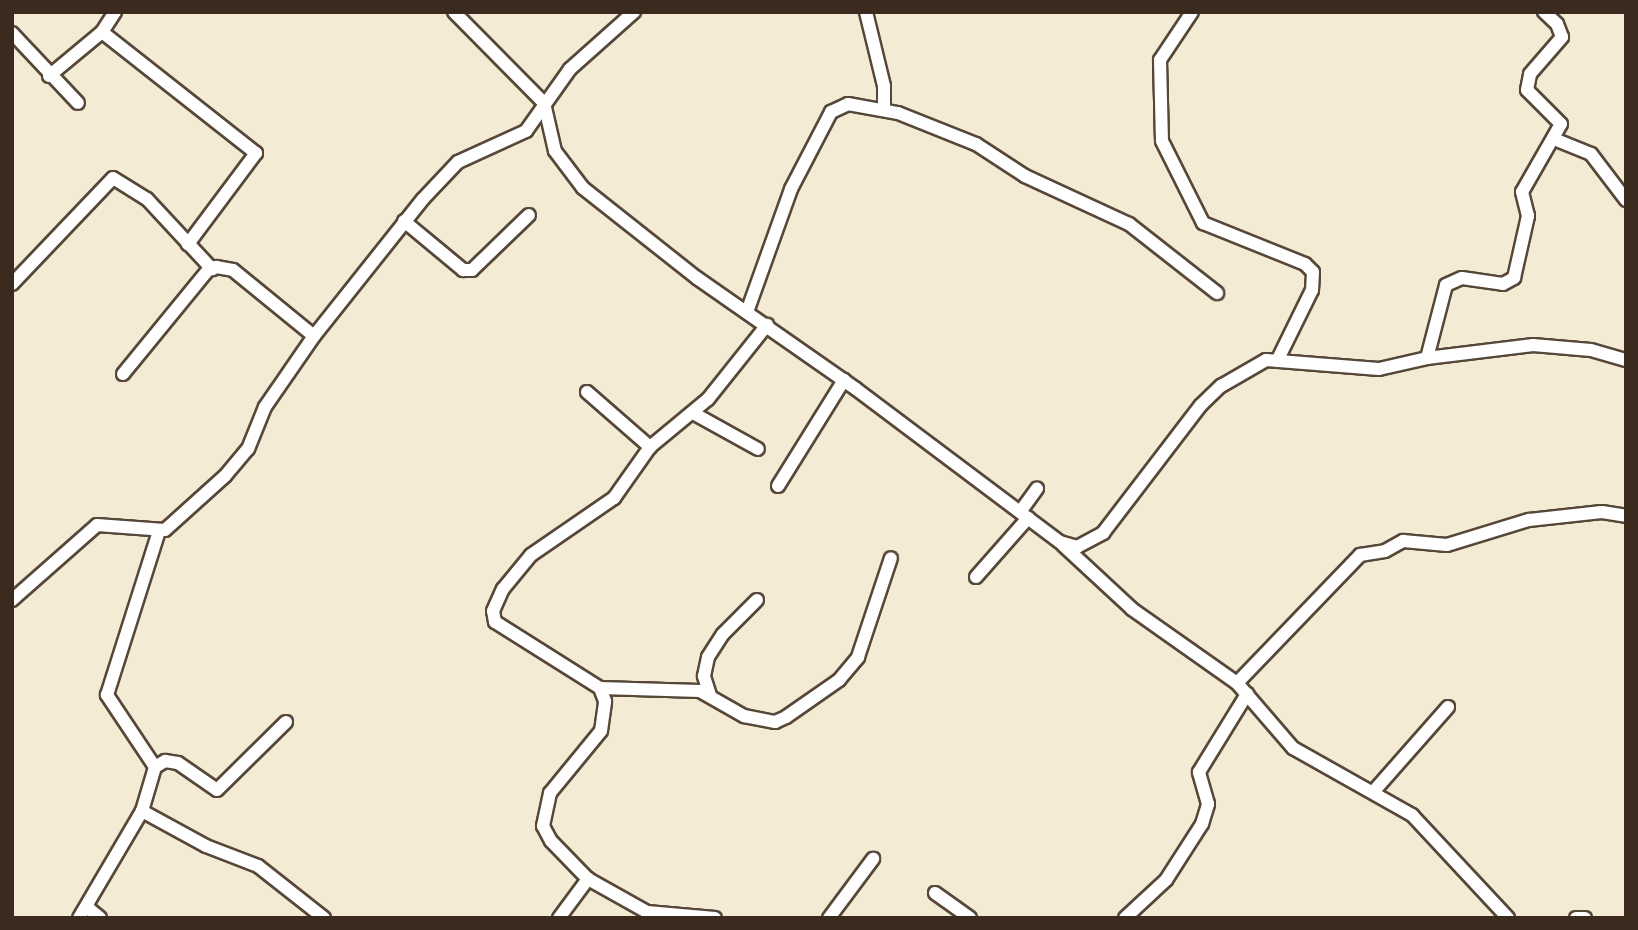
<!DOCTYPE html>
<style>
body{margin:0}
#map{position:relative;width:1638px;height:930px;overflow:hidden;background:#f4ebd5;font-family:"Balsamiq Sans",sans-serif}
div>[style]{position:absolute}
.roads{filter:drop-shadow(2px 0 #574739) drop-shadow(-2px 0 #574739) drop-shadow(0 2px #574739) drop-shadow(0 -2px #574739)}
.minor>*{height:12px;margin:-6px;padding:0 6px;transform-origin:6px;border-radius:6px;background:#fff}
span{translate:-50% -50%;white-space:nowrap;text-align:center;line-height:1.15;-webkit-text-stroke:5px #fbf7ec;paint-order:stroke}
.frame{position:absolute;inset:0;border:14px solid #3b2a1e;pointer-events:none}
</style>
<div id="map">
<div class="roads">
<div class="minor">
<div style="left:454px;top:12px;width:128px;rotate:45.3deg"></div>
<div style="left:544px;top:103px;width:49px;rotate:77.1deg"></div>
<div style="left:555px;top:151px;width:46px;rotate:52.9deg"></div>
<div style="left:583px;top:188px;width:145px;rotate:38.3deg"></div>
<div style="left:697px;top:278px;width:194px;rotate:34.9deg"></div>
<div style="left:856px;top:389px;width:255px;rotate:36.9deg"></div>
<div style="left:1060px;top:542px;width:18px;rotate:16deg"></div>
<div style="left:1077px;top:547px;width:30px;rotate:-28deg"></div>
<div style="left:1103px;top:533px;width:161px;rotate:-52.6deg"></div>
<div style="left:1201px;top:405px;width:28px;rotate:-44deg"></div>
<div style="left:1221px;top:386px;width:52px;rotate:-30deg"></div>
<div style="left:1266px;top:360px;width:113px;rotate:4.6deg"></div>
<div style="left:1379px;top:369px;width:49px;rotate:-12.9deg"></div>
<div style="left:1427px;top:358px;width:107px;rotate:-7deg"></div>
<div style="left:1533px;top:345px;width:58px;rotate:4.9deg"></div>
<div style="left:1591px;top:350px;width:36px;rotate:16deg"></div>
<div style="left:866px;top:12px;width:76px;rotate:76.3deg"></div>
<div style="left:884px;top:86px;width:24px;rotate:90deg"></div>
<div style="left:1192px;top:12px;width:58px;rotate:123.7deg"></div>
<div style="left:1160px;top:60px;width:81px;rotate:88.6deg"></div>
<div style="left:1162px;top:141px;width:92px;rotate:63.4deg"></div>
<div style="left:1203px;top:223px;width:110px;rotate:21.9deg"></div>
<div style="left:1305px;top:264px;width:11px;rotate:45deg"></div>
<div style="left:1313px;top:272px;width:18px;rotate:93deg"></div>
<div style="left:1312px;top:290px;width:79px;rotate:116.2deg"></div>
<div style="left:102px;top:32px;width:196px;rotate:38.2deg"></div>
<div style="left:256px;top:153px;width:114px;rotate:126.8deg"></div>
<div style="left:12px;top:33px;width:96px;rotate:46.7deg"></div>
<div style="left:49px;top:76px;width:69px;rotate:-39.7deg"></div>
<div style="left:102px;top:32px;width:24px;rotate:-57deg"></div>
<div style="left:1554px;top:139px;width:40px;rotate:22deg"></div>
<div style="left:1591px;top:154px;width:58px;rotate:52.7deg"></div>
<div style="left:404px;top:221px;width:77px;rotate:39.7deg"></div>
<div style="left:463px;top:270px;width:9px"></div>
<div style="left:472px;top:270px;width:79px;rotate:-44deg"></div>
<div style="left:12px;top:284px;width:146px;rotate:-46.4deg"></div>
<div style="left:113px;top:178px;width:40px;rotate:32deg"></div>
<div style="left:147px;top:199px;width:96px;rotate:47.1deg"></div>
<div style="left:747px;top:312px;width:131px;rotate:-70.3deg"></div>
<div style="left:791px;top:189px;width:87px;rotate:-62.5deg"></div>
<div style="left:831px;top:112px;width:19px;rotate:-25deg"></div>
<div style="left:848px;top:104px;width:51px;rotate:10.2deg"></div>
<div style="left:898px;top:113px;width:84px;rotate:21.7deg"></div>
<div style="left:976px;top:144px;width:59px;rotate:33.1deg"></div>
<div style="left:1025px;top:176px;width:115px;rotate:24.8deg"></div>
<div style="left:1129px;top:224px;width:112px;rotate:38.1deg"></div>
<div style="left:1427px;top:358px;width:75px;rotate:-75.4deg"></div>
<div style="left:1446px;top:285px;width:17px;rotate:-24deg"></div>
<div style="left:1462px;top:278px;width:41px;rotate:8.3deg"></div>
<div style="left:1503px;top:284px;width:13px;rotate:-29deg"></div>
<div style="left:1514px;top:278px;width:64px;rotate:-77.3deg"></div>
<div style="left:1528px;top:216px;width:25px;rotate:-104deg"></div>
<div style="left:1522px;top:192px;width:78px;rotate:-60.2deg"></div>
<div style="left:1561px;top:124px;width:48px;rotate:-135deg"></div>
<div style="left:1527px;top:90px;width:16px;rotate:-79deg"></div>
<div style="left:1530px;top:74px;width:49px;rotate:-49.1deg"></div>
<div style="left:1562px;top:37px;width:14px;rotate:-111deg"></div>
<div style="left:1557px;top:24px;width:18px;rotate:-137deg"></div>
<div style="left:123px;top:374px;width:134px;rotate:-50.7deg"></div>
<div style="left:208px;top:270px;width:9px;rotate:-21deg"></div>
<div style="left:216px;top:267px;width:17px;rotate:10deg"></div>
<div style="left:233px;top:270px;width:104px;rotate:39.2deg"></div>
<div style="left:587px;top:392px;width:84px;rotate:41.1deg"></div>
<div style="left:693px;top:413px;width:74px;rotate:29deg"></div>
<div style="left:778px;top:486px;width:125px;rotate:-58.1deg"></div>
<div style="left:1020px;top:512px;width:29px;rotate:-54deg"></div>
<div style="left:1063px;top:545px;width:94px;rotate:42.8deg"></div>
<div style="left:1132px;top:609px;width:128px;rotate:35.2deg"></div>
<div style="left:1237px;top:683px;width:86px;rotate:49.3deg"></div>
<div style="left:1293px;top:748px;width:137px;rotate:29.4deg"></div>
<div style="left:1412px;top:815px;width:141px;rotate:47deg"></div>
<div style="left:976px;top:577px;width:79px;rotate:-48.6deg"></div>
<div style="left:12px;top:600px;width:113px;rotate:-41.4deg"></div>
<div style="left:97px;top:525px;width:68px;rotate:4.2deg"></div>
<div style="left:165px;top:530px;width:81px;rotate:-42deg"></div>
<div style="left:225px;top:476px;width:35px;rotate:-50deg"></div>
<div style="left:248px;top:449px;width:45px;rotate:-68deg"></div>
<div style="left:265px;top:407px;width:86px;rotate:-55.4deg"></div>
<div style="left:314px;top:336px;width:175px;rotate:-51.5deg"></div>
<div style="left:423px;top:199px;width:51px;rotate:-46.6deg"></div>
<div style="left:458px;top:162px;width:75px;rotate:-24.5deg"></div>
<div style="left:526px;top:131px;width:76px;rotate:-54.6deg"></div>
<div style="left:570px;top:69px;width:86px;rotate:-41.7deg"></div>
<div style="left:1237px;top:683px;width:178px;rotate:-46.1deg"></div>
<div style="left:1360px;top:555px;width:25px;rotate:-9deg"></div>
<div style="left:1385px;top:551px;width:21px;rotate:-29deg"></div>
<div style="left:1403px;top:541px;width:44px;rotate:5.2deg"></div>
<div style="left:1447px;top:545px;width:86px;rotate:-17deg"></div>
<div style="left:1529px;top:520px;width:73px;rotate:-6.3deg"></div>
<div style="left:1602px;top:512px;width:24px;rotate:9deg"></div>
<div style="left:600px;top:688px;width:100px;rotate:1.7deg"></div>
<div style="left:700px;top:691px;width:51px;rotate:29.6deg"></div>
<div style="left:744px;top:716px;width:32px;rotate:11deg"></div>
<div style="left:775px;top:722px;width:12px;rotate:-24deg"></div>
<div style="left:786px;top:717px;width:65px;rotate:-34.9deg"></div>
<div style="left:839px;top:680px;width:30px;rotate:-50deg"></div>
<div style="left:858px;top:657px;width:104px;rotate:-71.6deg"></div>
<div style="left:710px;top:695px;width:20px;rotate:-108deg"></div>
<div style="left:704px;top:676px;width:19px;rotate:-78deg"></div>
<div style="left:708px;top:657px;width:27px;rotate:-57deg"></div>
<div style="left:723px;top:634px;width:48px;rotate:-45deg"></div>
<div style="left:155px;top:767px;width:87px;rotate:-123.7deg"></div>
<div style="left:107px;top:695px;width:172px;rotate:-72.4deg"></div>
<div style="left:1374px;top:791px;width:112px;rotate:-48.6deg"></div>
<div style="left:142px;top:811px;width:73px;rotate:28.7deg"></div>
<div style="left:206px;top:846px;width:56px;rotate:21deg"></div>
<div style="left:258px;top:866px;width:84px;rotate:38.2deg"></div>
<div style="left:935px;top:893px;width:43px;rotate:35.5deg"></div>
<div style="left:87px;top:907px;width:17px;rotate:40deg"></div>
<div style="left:79px;top:918px;width:124px;rotate:-59.5deg"></div>
<div style="left:142px;top:811px;width:46px;rotate:-73.5deg"></div>
<div style="left:155px;top:767px;width:12px;rotate:-31deg"></div>
<div style="left:165px;top:761px;width:13px;rotate:9deg"></div>
<div style="left:178px;top:763px;width:47px;rotate:34.7deg"></div>
<div style="left:217px;top:790px;width:97px;rotate:-44.6deg"></div>
<div style="left:559px;top:918px;width:49px;rotate:-53.4deg"></div>
<div style="left:715px;top:918px;width:68px;rotate:-175deg"></div>
<div style="left:647px;top:912px;width:68px;rotate:-150.8deg"></div>
<div style="left:588px;top:879px;width:53px;rotate:-134.2deg"></div>
<div style="left:551px;top:841px;width:17px;rotate:-118deg"></div>
<div style="left:543px;top:826px;width:34px;rotate:-78deg"></div>
<div style="left:550px;top:793px;width:80px;rotate:-50.6deg"></div>
<div style="left:601px;top:731px;width:30px;rotate:-82deg"></div>
<div style="left:605px;top:701px;width:14px;rotate:-111deg"></div>
<div style="left:600px;top:688px;width:124px;rotate:-147.8deg"></div>
<div style="left:495px;top:622px;width:11px;rotate:-100deg"></div>
<div style="left:493px;top:611px;width:24px;rotate:-66deg"></div>
<div style="left:503px;top:589px;width:44px;rotate:-50.5deg"></div>
<div style="left:531px;top:555px;width:101px;rotate:-34.5deg"></div>
<div style="left:614px;top:498px;width:62px;rotate:-54.8deg"></div>
<div style="left:650px;top:447px;width:75px;rotate:-39.6deg"></div>
<div style="left:708px;top:399px;width:95px;rotate:-51.4deg"></div>
<div style="left:829px;top:918px;width:74px;rotate:-53.3deg"></div>
<div style="left:1125px;top:918px;width:56px;rotate:-42.8deg"></div>
<div style="left:1166px;top:880px;width:67px;rotate:-57.3deg"></div>
<div style="left:1202px;top:824px;width:21px;rotate:-73deg"></div>
<div style="left:1208px;top:804px;width:33px;rotate:-106deg"></div>
<div style="left:1199px;top:772px;width:92px;rotate:-58.4deg"></div>
<div style="left:1576px;top:918px;width:9px"></div>
</div>
</div>
<div class="frame"></div>
</div>
